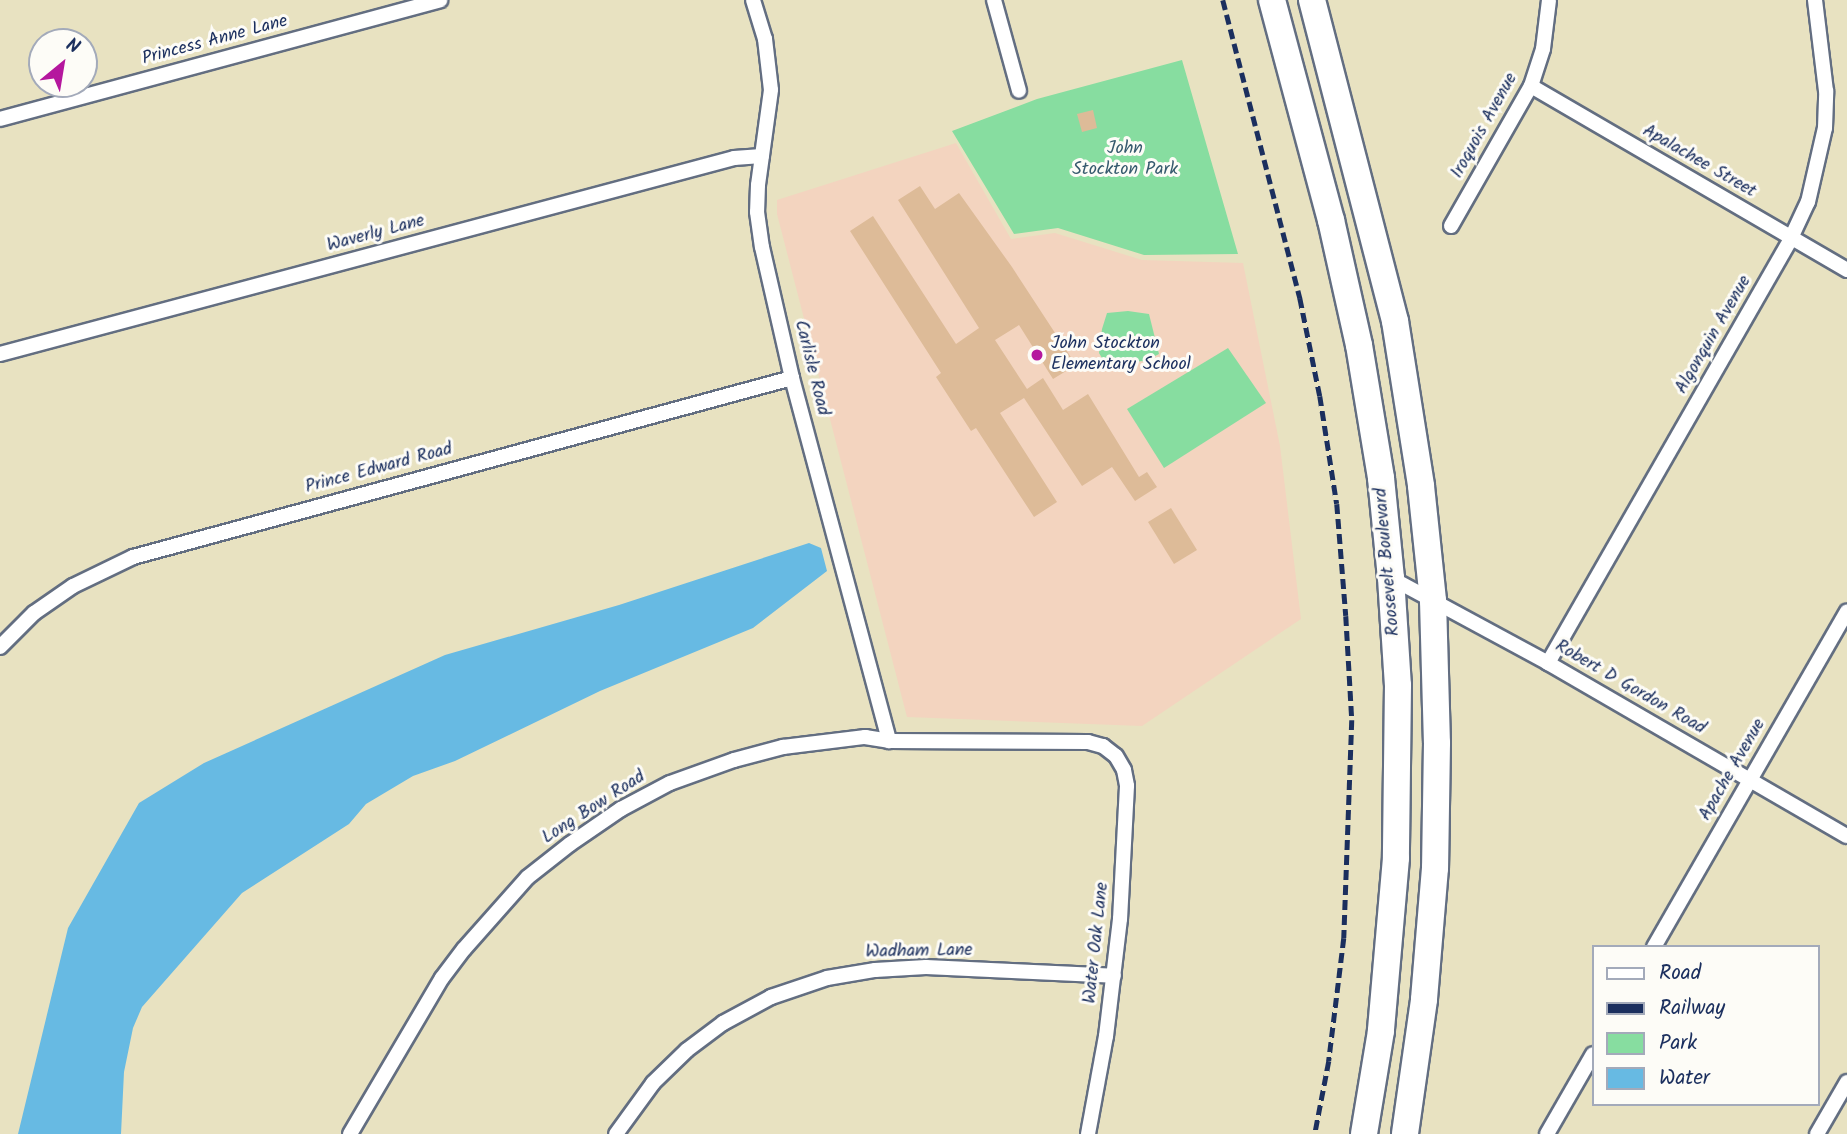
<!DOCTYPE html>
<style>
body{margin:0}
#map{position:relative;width:1847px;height:1134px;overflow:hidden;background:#e8e2c1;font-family:Kalam,sans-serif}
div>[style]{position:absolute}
.built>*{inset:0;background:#f3d4bf}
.green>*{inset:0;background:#87dda0}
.water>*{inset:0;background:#67bae3}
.building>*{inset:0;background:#ddbb98}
.roads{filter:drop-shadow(2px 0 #636e81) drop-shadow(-2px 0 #636e81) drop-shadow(0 2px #636e81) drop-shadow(0 -2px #636e81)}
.street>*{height:14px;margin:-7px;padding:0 7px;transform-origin:7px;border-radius:7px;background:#fff}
.highway>*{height:26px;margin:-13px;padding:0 13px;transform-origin:13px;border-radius:13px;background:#fff}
.rail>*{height:4.5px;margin-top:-2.25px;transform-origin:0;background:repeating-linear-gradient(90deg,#1b2f5e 0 10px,transparent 0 15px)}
.dots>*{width:19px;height:19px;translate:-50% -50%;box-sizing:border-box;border:4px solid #fdfcf7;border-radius:50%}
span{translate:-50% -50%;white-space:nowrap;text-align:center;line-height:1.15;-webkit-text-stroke:6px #fdfcf7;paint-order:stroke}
.street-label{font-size:18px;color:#1b2f5e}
.park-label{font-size:18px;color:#365a6e}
.poi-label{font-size:18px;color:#1b2f5e}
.left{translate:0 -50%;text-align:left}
.legend{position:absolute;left:1592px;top:945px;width:228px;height:161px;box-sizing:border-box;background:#fdfcf7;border:2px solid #a3aaba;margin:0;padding:9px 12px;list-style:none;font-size:21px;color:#1b2f5e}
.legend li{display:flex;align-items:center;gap:14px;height:35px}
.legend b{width:35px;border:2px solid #a3aaba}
.north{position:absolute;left:28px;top:28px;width:70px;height:70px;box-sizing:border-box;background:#fdfcf7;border:2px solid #a3aaba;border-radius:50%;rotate:30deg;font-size:19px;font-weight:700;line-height:28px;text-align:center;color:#1b2f5e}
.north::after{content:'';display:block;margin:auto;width:24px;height:32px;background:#b5179e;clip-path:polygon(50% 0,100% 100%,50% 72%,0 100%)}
</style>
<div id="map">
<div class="built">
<div style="clip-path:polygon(956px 143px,1011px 239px,1055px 233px,1142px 260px,1243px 263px,1280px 446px,1301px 619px,1142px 726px,907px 717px,777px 214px,777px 200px)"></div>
</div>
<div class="green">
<div style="clip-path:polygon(1182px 60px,1238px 254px,1144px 255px,1058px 228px,1014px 234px,952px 131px,1037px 99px)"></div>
<div style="clip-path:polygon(1128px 311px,1149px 314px,1159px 354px,1145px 361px,1126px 362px,1109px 370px,1099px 353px,1102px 329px,1107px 313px)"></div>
<div style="clip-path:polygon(1228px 348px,1266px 403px,1164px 468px,1127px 409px)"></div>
</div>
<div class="water">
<div style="clip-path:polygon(809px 543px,821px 548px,827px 571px,753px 628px,600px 691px,455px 761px,413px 776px,366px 804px,349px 824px,242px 893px,142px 1007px,133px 1028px,124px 1072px,121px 1134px,18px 1134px,68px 928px,139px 803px,204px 763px,445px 655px,619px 605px)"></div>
</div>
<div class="building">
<div style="clip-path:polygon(1093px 110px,1097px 128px,1082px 132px,1077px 114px)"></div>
<div style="clip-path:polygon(920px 186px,935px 209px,959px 193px,1012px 267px,1076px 365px,1053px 379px,1019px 325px,995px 340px,1027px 389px,1043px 378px,1063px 410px,1088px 394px,1139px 477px,1147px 472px,1157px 487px,1135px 501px,1112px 467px,1082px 486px,1024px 398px,1000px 413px,1057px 502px,1034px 517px,976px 428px,971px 431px,936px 377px,941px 373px,850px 231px,873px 216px,956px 344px,979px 328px,898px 200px)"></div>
<div style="clip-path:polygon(1171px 508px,1197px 550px,1174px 564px,1148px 522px)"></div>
</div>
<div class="roads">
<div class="street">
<div style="left:753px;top:0;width:41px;rotate:72.9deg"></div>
<div style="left:765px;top:39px;width:51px;rotate:83.3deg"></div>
<div style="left:771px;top:90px;width:96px;rotate:97.8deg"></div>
<div style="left:758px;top:185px;width:27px;rotate:92deg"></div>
<div style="left:757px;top:212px;width:35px;rotate:82deg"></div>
<div style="left:762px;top:247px;width:134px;rotate:77.1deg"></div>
<div style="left:792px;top:378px;width:376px;rotate:75deg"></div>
<div style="left:994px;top:0;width:94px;rotate:74.6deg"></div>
<div style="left:1531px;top:86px;width:366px;rotate:30.2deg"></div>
<div style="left:0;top:119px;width:456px;rotate:-15.1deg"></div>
<div style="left:1451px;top:226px;width:161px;rotate:-60.3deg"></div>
<div style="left:1531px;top:86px;width:39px;rotate:-72deg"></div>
<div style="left:1543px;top:49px;width:49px;rotate:-83deg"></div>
<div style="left:0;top:354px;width:760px;rotate:-14.95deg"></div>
<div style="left:734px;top:158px;width:28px;rotate:-4deg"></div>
<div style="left:1391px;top:578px;width:179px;rotate:28.4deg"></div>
<div style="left:1548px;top:663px;width:345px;rotate:30.1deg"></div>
<div style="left:0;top:647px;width:48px;rotate:-45deg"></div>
<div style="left:34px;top:613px;width:47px;rotate:-34.7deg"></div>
<div style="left:73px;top:586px;width:67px;rotate:-25.8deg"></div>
<div style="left:133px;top:557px;width:683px;rotate:-15.2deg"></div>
<div style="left:1548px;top:663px;width:490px;rotate:-60.2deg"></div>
<div style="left:1791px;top:238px;width:40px;rotate:-65deg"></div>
<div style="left:1808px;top:202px;width:76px;rotate:-77.1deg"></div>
<div style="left:1825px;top:128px;width:37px;rotate:-88deg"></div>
<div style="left:1826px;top:91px;width:92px;rotate:-96.9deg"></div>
<div style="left:1654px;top:947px;width:387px;rotate:-60.1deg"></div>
<div style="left:350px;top:1134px;width:181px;rotate:-59.5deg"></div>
<div style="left:442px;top:978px;width:36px;rotate:-53deg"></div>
<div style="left:464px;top:949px;width:96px;rotate:-48.4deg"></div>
<div style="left:528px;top:877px;width:53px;rotate:-38.2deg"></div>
<div style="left:570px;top:844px;width:62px;rotate:-34.5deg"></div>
<div style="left:621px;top:809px;width:55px;rotate:-28deg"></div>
<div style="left:670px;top:783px;width:68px;rotate:-19.8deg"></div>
<div style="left:734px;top:760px;width:51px;rotate:-14.9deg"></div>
<div style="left:783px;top:747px;width:83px;rotate:-7deg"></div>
<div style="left:865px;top:737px;width:24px;rotate:9deg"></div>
<div style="left:889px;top:741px;width:199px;rotate:0.3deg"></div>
<div style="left:1088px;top:742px;width:16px;rotate:15deg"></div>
<div style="left:1103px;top:746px;width:16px;rotate:38deg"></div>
<div style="left:1116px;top:756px;width:16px;rotate:60deg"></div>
<div style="left:1124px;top:770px;width:16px;rotate:79deg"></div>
<div style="left:1127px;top:786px;width:133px;rotate:93deg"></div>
<div style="left:1120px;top:919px;width:118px;rotate:96.8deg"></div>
<div style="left:1106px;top:1036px;width:100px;rotate:100.4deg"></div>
<div style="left:616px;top:1134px;width:63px;rotate:-54deg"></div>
<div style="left:653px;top:1083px;width:47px;rotate:-44.1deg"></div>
<div style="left:687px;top:1050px;width:45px;rotate:-36.9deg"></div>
<div style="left:723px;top:1023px;width:55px;rotate:-28.4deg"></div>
<div style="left:771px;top:997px;width:59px;rotate:-18.7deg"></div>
<div style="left:827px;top:978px;width:49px;rotate:-9.5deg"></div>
<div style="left:875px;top:970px;width:51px;rotate:-3.4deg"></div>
<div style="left:926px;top:967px;width:188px;rotate:2.7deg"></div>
<div style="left:1547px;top:1134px;width:92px;rotate:-60.1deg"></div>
<div style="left:1817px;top:1134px;width:60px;rotate:-60deg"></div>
</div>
<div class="highway">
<div style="left:1272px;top:0;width:228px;rotate:75deg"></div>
<div style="left:1331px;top:220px;width:128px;rotate:77.4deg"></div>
<div style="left:1359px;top:345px;width:135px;rotate:80.6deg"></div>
<div style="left:1381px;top:478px;width:100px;rotate:84.3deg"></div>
<div style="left:1391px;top:578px;width:107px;rotate:86.3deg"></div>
<div style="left:1398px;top:685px;width:173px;rotate:90.7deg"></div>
<div style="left:1396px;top:858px;width:174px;rotate:95deg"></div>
<div style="left:1381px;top:1031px;width:104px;rotate:99.4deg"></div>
<div style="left:1312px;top:0;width:332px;rotate:75.5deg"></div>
<div style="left:1395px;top:321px;width:167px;rotate:81deg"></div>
<div style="left:1421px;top:486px;width:116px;rotate:84deg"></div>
<div style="left:1433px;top:601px;width:142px;rotate:88.4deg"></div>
<div style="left:1437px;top:743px;width:125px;rotate:90.9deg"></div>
<div style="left:1435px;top:868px;width:132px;rotate:94.8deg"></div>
<div style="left:1424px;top:1000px;width:135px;rotate:98.1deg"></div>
</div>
</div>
<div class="rail">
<div style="left:1223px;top:0;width:308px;rotate:75.5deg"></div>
<div style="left:1300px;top:298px;width:100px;rotate:78.5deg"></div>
<div style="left:1320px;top:396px;width:109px;rotate:81.1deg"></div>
<div style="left:1337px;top:504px;width:112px;rotate:85.4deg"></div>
<div style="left:1346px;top:616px;width:104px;rotate:86.7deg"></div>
<div style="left:1352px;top:720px;width:218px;rotate:92.1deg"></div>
<div style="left:1344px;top:938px;width:124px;rotate:97deg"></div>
<div style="left:1329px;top:1061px;width:74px;rotate:100.9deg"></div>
</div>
<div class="dots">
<div style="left:1037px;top:355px;background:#b5179e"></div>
</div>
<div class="street-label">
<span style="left:215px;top:41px;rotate:-15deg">Princess Anne Lane</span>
<span style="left:1485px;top:126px;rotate:-61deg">Iroquois Avenue</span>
<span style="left:1699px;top:162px;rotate:30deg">Apalachee Street</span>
<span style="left:376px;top:234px;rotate:-15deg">Waverly Lane</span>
<span style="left:1714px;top:335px;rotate:-60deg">Algonquin Avenue</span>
<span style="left:811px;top:368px;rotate:76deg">Carlisle Road</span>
<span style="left:379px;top:469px;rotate:-15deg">Prince Edward Road</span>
<span style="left:1388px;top:562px;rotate:-95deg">Roosevelt Boulevard</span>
<span style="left:1630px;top:688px;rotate:30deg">Robert D Gordon Road</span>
<span style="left:1733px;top:770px;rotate:-60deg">Apache Avenue</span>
<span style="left:594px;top:808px;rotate:-33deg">Long Bow Road</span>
<span style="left:1097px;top:943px;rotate:-84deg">Water Oak Lane</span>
<span style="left:919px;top:952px;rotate:-1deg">Wadham Lane</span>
</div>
<div class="park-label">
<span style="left:1125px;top:160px">John<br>Stockton Park</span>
</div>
<div class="poi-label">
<span class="left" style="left:1051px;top:355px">John Stockton<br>Elementary School</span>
</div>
<ul class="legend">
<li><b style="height:9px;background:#fff"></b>Road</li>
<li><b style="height:9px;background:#1b2f5e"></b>Railway</li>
<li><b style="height:19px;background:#87dda0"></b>Park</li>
<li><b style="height:19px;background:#67bae3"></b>Water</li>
</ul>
<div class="north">N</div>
</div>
